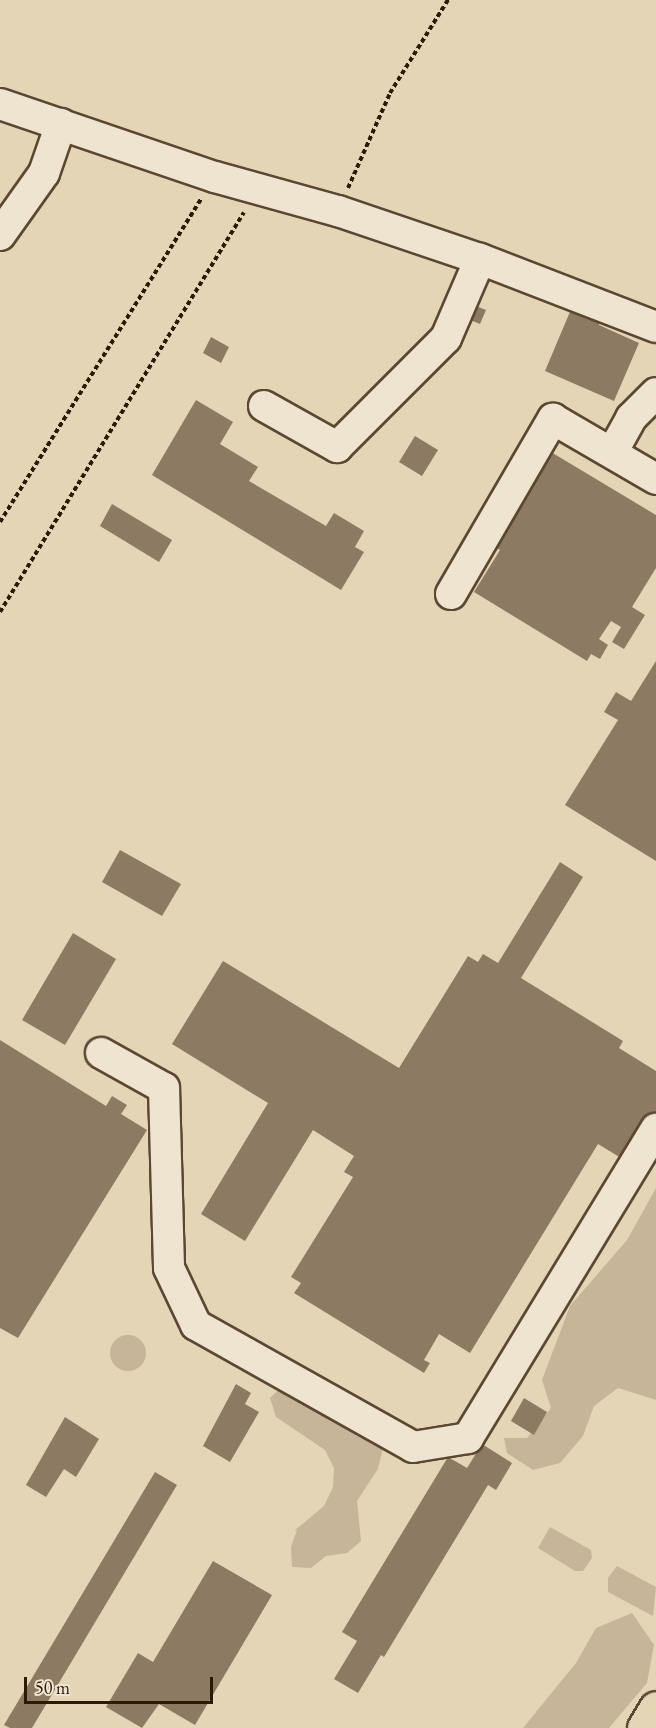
<!DOCTYPE html>
<style>
body{margin:0}
#map{position:relative;width:656px;height:1728px;overflow:hidden;background:#e5d5b7;font-family:"EB Garamond",serif}
div>[style]{position:absolute}
.green>*{inset:0;background:#c6b599}
.round{border-radius:50%}
.building>*{inset:0;background:#8d7a62}
.path>*{height:4px;margin-top:-2px;transform-origin:0;background:repeating-linear-gradient(90deg,#2e1806 0 4.5px,transparent 0 7.5px)}
.roads{filter:drop-shadow(2px 0 #5c4732) drop-shadow(-2px 0 #5c4732) drop-shadow(0 2px #5c4732) drop-shadow(0 -2px #5c4732)}
.minor>*{height:30px;margin:-15px;padding:0 15px;transform-origin:15px;border-radius:15px;background:#eee4d0}
.highway>*{height:33px;margin:-16.5px;padding:0 16.5px;transform-origin:16.5px;border-radius:16.5px;background:#e5d5b7}
span{translate:-50% -50%;white-space:nowrap;text-align:center;line-height:1.15;-webkit-text-stroke:4.5px #eee4d0;paint-order:stroke}
.scale{position:absolute;left:24px;top:1677px;width:189px;height:27px;box-sizing:border-box;border:3px solid #2e1806;border-top:0;padding-left:8px;font-size:18px;line-height:21px;white-space:nowrap;color:#2e1806;-webkit-text-stroke:4px #eee4d0;paint-order:stroke}
</style>
<div id="map">
<div class="green">
<div style="clip-path:polygon(656px 1188px,656px 1400px,618px 1388px,594px 1406px,583px 1436px,560px 1463px,533px 1470px,507px 1453px,504px 1438px,527px 1438px,551px 1408px,542px 1380px,570px 1306px,627px 1240px)"></div>
<div class="round" style="left:110px;top:1335px;width:36px;height:36px"></div>
<div style="clip-path:polygon(284px 1384px,374px 1426px,383px 1448px,378px 1469px,357px 1501px,361px 1541px,347px 1553px,326px 1556px,311px 1568px,292px 1567px,291px 1547px,297px 1530px,294px 1531px,324px 1506px,333px 1487px,334px 1468px,325px 1450px,276px 1417px,270px 1398px)"></div>
<div style="clip-path:polygon(550px 1527px,591px 1550px,592px 1558px,583px 1571px,575px 1571px,538px 1548px)"></div>
<div style="clip-path:polygon(617px 1566px,656px 1587px,653px 1616px,608px 1592px,608px 1578px)"></div>
<div style="clip-path:polygon(632px 1613px,654px 1645px,647px 1683px,609px 1728px,523px 1728px,576px 1663px,596px 1628px)"></div>
</div>
<div class="building">
<div style="clip-path:polygon(471px 304px,486px 310px,480px 324px,465px 318px)"></div>
<div style="clip-path:polygon(572px 307px,601px 320px,599px 325px,639px 343px,614px 401px,545px 371px)"></div>
<div style="clip-path:polygon(211px 337px,229px 347px,221px 363px,203px 353px)"></div>
<div style="clip-path:polygon(196px 400px,233px 422px,220px 444px,258px 467px,249px 481px,326px 526px,334px 513px,364px 531px,355px 547px,364px 552px,341px 590px,152px 475px)"></div>
<div style="clip-path:polygon(415px 436px,438px 450px,422px 476px,399px 462px)"></div>
<div style="clip-path:polygon(551px 452px,656px 515px,656px 568px,632px 607px,645px 615px,624px 649px,612px 642px,621px 627px,611px 621px,599px 639px,608px 645px,600px 659px,591px 654px,587px 661px,474px 592px,500px 550px,493px 546px)"></div>
<div style="clip-path:polygon(112px 504px,172px 540px,159px 562px,100px 526px)"></div>
<div style="clip-path:polygon(656px 661px,656px 861px,565px 805px,618px 720px,604px 712px,616px 692px,631px 701px)"></div>
<div style="clip-path:polygon(120px 850px,181px 884px,162px 916px,102px 882px)"></div>
<div style="clip-path:polygon(560px 862px,583px 877px,521px 978px,623px 1041px,619px 1048px,656px 1071px,656px 1112px,626px 1161px,598px 1144px,470px 1353px,439px 1334px,424px 1360px,430px 1363px,424px 1373px,294px 1293px,301px 1283px,291px 1277px,353px 1177px,344px 1172px,354px 1156px,313px 1130px,245px 1241px,201px 1214px,268px 1103px,172px 1044px,223px 961px,399px 1068px,468px 956px,478px 962px,483px 954px,498px 963px)"></div>
<div style="clip-path:polygon(73px 933px,116px 959px,65px 1045px,22px 1020px)"></div>
<div style="clip-path:polygon(0 1040px,106px 1106px,112px 1096px,127px 1105px,121px 1114px,147px 1130px,18px 1338px,0 1328px)"></div>
<div style="clip-path:polygon(236px 1384px,251px 1393px,245px 1404px,259px 1412px,230px 1462px,203px 1446px)"></div>
<div style="clip-path:polygon(524px 1398px,547px 1412px,534px 1435px,511px 1421px)"></div>
<div style="clip-path:polygon(65px 1417px,99px 1439px,76px 1477px,64px 1469px,46px 1497px,26px 1485px)"></div>
<div style="clip-path:polygon(482px 1444px,512px 1463px,496px 1490px,488px 1485px,384px 1657px,381px 1655px,358px 1693px,334px 1679px,357px 1641px,342px 1632px,448px 1457px,467px 1468px)"></div>
<div style="clip-path:polygon(155px 1472px,177px 1485px,32px 1728px,10px 1728px,4px 1725px)"></div>
<div style="clip-path:polygon(213px 1561px,272px 1595px,195px 1725px,159px 1704px,142px 1728px,106px 1707px,138px 1653px,153px 1662px)"></div>
</div>
<div class="path">
<div style="left:348px;top:188px;width:104px;rotate:-66.1deg"></div>
<div style="left:390px;top:93px;width:110px;rotate:-58.1deg"></div>
<div style="left:0;top:522px;width:380px;rotate:-58.1deg"></div>
<div style="left:0;top:612px;width:468px;rotate:-58.6deg"></div>
</div>
<div class="roads">
<div class="minor">
<div style="left:0;top:104px;width:227px;rotate:18.8deg"></div>
<div style="left:215px;top:177px;width:128px;rotate:15.5deg"></div>
<div style="left:338px;top:211px;width:150px;rotate:18.7deg"></div>
<div style="left:480px;top:259px;width:189px;rotate:21.1deg"></div>
<div style="left:0;top:235px;width:76px;rotate:-54.6deg"></div>
<div style="left:44px;top:173px;width:52px;rotate:-70.9deg"></div>
<div style="left:264px;top:406px;width:84px;rotate:29.3deg"></div>
<div style="left:337px;top:447px;width:154px;rotate:-45deg"></div>
<div style="left:446px;top:338px;width:86px;rotate:-66.7deg"></div>
<div style="left:613px;top:451px;width:38px;rotate:-61deg"></div>
<div style="left:631px;top:418px;width:35px;rotate:-45deg"></div>
<div style="left:451px;top:594px;width:203px;rotate:-59.8deg"></div>
<div style="left:553px;top:419px;width:119px;rotate:30.2deg"></div>
<div style="left:101px;top:1053px;width:72px;rotate:29.1deg"></div>
<div style="left:164px;top:1088px;width:180px;rotate:88.4deg"></div>
<div style="left:169px;top:1268px;width:63px;rotate:64.7deg"></div>
<div style="left:196px;top:1325px;width:249px;rotate:29.3deg"></div>
<div style="left:413px;top:1447px;width:56px;rotate:-9.3deg"></div>
<div style="left:468px;top:1438px;width:362px;rotate:-58.7deg"></div>
</div>
<div class="highway">
<div style="left:644px;top:1728px;width:23px;rotate:-59deg"></div>
</div>
</div>
<div class="scale">50 m</div>
</div>
